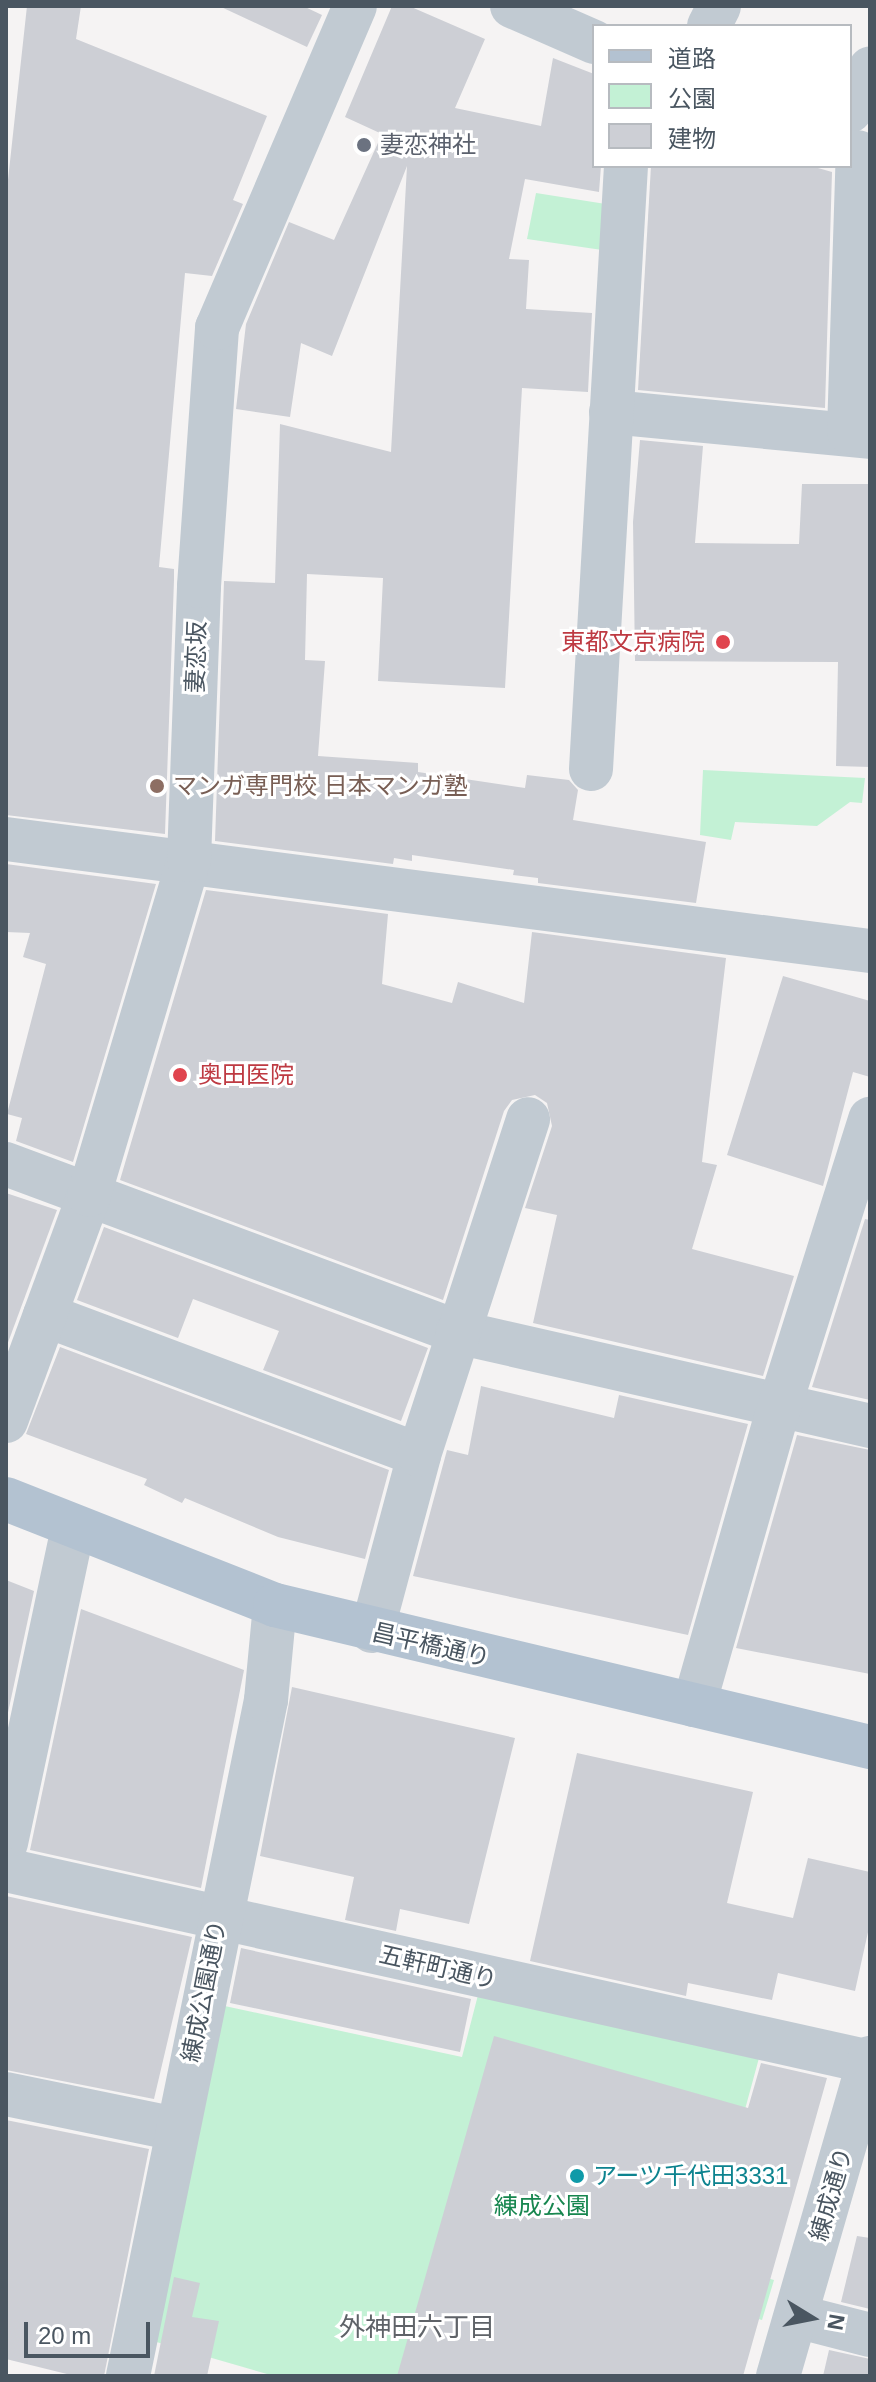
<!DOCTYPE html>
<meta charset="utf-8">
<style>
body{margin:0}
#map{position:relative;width:876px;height:2382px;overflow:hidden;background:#f5f3f3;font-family:Helvetica,"Noto Sans JP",sans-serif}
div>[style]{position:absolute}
.green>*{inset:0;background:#c3f1d5}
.building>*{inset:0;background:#cdcfd5}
.minor>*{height:44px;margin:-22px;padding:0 22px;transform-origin:22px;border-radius:22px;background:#c1cad2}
.major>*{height:44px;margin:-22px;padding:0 22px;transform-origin:22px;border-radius:22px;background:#b3c2d1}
.dots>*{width:22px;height:22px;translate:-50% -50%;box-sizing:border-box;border:4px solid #fff;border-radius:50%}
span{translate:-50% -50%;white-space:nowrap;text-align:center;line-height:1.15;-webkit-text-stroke:6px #fff;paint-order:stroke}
.worship-label{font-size:24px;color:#5b616d}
.left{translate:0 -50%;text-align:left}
.health-label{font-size:24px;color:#be3a42}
.right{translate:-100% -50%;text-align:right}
.street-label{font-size:24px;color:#4a5661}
.education-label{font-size:24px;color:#785e54}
.culture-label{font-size:24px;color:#0d838f}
.park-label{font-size:24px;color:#17864f}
.neighbourhood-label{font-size:26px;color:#5f6368}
.frame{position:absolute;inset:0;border:8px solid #4a5661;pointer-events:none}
.legend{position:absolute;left:592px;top:24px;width:260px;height:144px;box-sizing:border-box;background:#fff;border:2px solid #b7bbc0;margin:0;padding:10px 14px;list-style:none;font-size:24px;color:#4a5661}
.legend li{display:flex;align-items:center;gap:16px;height:40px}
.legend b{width:40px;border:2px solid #b7bbc0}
.north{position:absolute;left:772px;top:2278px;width:80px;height:80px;-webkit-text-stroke:6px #fff;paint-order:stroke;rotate:100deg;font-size:22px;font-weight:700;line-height:32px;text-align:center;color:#4a5661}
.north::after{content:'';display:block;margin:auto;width:28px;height:36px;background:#4a5661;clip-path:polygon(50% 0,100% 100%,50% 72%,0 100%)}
.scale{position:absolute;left:24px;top:2322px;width:126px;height:36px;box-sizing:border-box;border:4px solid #4a5661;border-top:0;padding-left:10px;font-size:24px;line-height:28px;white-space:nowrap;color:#4a5661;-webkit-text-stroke:6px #fff;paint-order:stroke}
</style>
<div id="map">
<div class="green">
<div style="clip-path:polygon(536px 193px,612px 205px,609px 251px,527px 239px)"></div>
<div style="clip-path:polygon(703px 770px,865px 778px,862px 803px,850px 802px,817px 826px,735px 822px,731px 840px,700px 835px)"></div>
<div style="clip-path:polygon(478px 1995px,759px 2058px,704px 2260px,774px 2280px,762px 2320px,694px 2300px,674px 2376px,274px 2376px,153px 2341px,220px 2005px,462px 2057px)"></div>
</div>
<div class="building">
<div style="clip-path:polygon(27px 6px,81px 6px,76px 39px,267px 116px,233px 200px,243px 204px,212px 276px,185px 273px,159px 567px,174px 569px,174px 580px,165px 834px,6px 815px,6px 198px)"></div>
<div style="clip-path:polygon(219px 6px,303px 6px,322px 15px,307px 47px)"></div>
<div style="clip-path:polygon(392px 6px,409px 6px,485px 39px,455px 108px,541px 126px,553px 58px,594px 74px,594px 166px,601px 166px,599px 192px,525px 179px,509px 259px,529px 260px,526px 309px,592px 313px,588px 392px,522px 388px,505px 688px,378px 681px,383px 578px,307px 574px,305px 660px,325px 661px,318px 756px,418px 763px,418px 772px,525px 788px,527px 775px,569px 780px,578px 790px,573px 820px,706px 842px,696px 903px,538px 883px,538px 878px,513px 875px,514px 870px,412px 855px,412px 861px,394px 858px,393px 864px,215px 841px,224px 581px,275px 583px,280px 424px,391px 452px,407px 166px,332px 356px,301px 343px,290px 417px,236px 409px,246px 324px,289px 222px,334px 240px,382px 134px,345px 117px)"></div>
<div style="clip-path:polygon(651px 166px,811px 166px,832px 172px,825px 408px,638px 390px)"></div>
<div style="clip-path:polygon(640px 440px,703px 446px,695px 543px,799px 544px,802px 484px,870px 484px,870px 767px,836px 766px,838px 662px,635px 661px,633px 522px)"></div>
<div style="clip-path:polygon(6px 864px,156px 884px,73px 1162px,16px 1141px,22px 1118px,7px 1114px,46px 964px,23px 957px,30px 933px,6px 932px)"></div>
<div style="clip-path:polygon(206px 890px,388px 914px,382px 984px,452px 1003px,458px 982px,524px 1003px,532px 932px,726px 958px,702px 1162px,717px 1165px,692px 1249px,794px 1276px,763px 1376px,533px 1323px,557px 1215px,525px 1208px,552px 1126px,547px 1103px,535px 1095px,512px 1100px,504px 1111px,443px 1300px,120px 1180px)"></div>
<div style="clip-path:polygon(783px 976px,870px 1001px,870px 1077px,853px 1072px,823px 1186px,727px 1155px)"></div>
<div style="clip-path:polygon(6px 1193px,57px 1210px,6px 1348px)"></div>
<div style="clip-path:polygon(865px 1219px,870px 1220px,870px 1400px,812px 1387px)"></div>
<div style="clip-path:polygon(104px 1227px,428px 1348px,401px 1421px,263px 1370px,279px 1331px,193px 1299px,178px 1338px,77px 1300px)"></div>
<div style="clip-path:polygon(60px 1347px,389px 1470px,365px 1559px,278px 1537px,185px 1498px,182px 1503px,144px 1485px,147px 1479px,26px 1434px)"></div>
<div style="clip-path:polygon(481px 1386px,614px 1418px,619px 1395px,748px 1424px,688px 1635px,413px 1576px,447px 1450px,468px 1455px)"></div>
<div style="clip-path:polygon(797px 1435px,870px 1450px,870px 1674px,736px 1648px)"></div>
<div style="clip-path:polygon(6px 1580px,34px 1591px,6px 1722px)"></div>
<div style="clip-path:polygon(81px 1609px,244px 1670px,201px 1888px,30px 1850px)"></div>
<div style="clip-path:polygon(292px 1687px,515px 1738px,469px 1924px,400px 1909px,396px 1931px,345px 1920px,354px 1877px,260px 1856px)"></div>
<div style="clip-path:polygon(577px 1753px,753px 1792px,727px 1903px,793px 1918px,808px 1858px,870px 1872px,870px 1923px,855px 1991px,778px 1973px,772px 2000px,688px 1983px,686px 1996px,530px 1961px)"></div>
<div style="clip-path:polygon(6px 1896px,192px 1937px,154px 2099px,6px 2070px)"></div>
<div style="clip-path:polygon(241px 1948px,471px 1999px,460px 2052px,230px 2003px)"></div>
<div style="clip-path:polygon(494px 2036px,748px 2108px,761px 2063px,827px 2078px,743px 2376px,397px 2376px)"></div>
<div style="clip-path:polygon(6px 2120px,149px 2149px,104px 2376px,75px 2376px,6px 2359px)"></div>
<div style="clip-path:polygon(857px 2236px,870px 2238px,870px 2309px,841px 2302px)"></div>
<div style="clip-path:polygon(174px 2277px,200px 2283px,192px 2317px,219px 2321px,207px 2376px,154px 2376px)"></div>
<div style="clip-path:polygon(829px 2350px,870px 2359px,870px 2376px,823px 2376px)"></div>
</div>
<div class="minor">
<div style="left:512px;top:6px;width:90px;rotate:23.7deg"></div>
<div style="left:709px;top:26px;width:22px;rotate:-63deg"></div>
<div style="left:850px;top:111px;width:47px;rotate:-64.5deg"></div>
<div style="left:611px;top:412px;width:260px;rotate:5.5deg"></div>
<div style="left:849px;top:432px;width:280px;rotate:-88.2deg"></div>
<div style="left:591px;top:769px;width:604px;rotate:-86.68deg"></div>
<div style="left:6px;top:839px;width:871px;rotate:7.39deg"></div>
<div style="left:6px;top:1164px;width:481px;rotate:20.4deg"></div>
<div style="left:457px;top:1332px;width:424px;rotate:12.8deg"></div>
<div style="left:45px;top:1315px;width:399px;rotate:20.5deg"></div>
<div style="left:6px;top:1421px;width:241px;rotate:-69.8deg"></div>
<div style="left:89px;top:1195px;width:350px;rotate:-73.4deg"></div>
<div style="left:189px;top:860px;width:274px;rotate:-87.9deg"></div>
<div style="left:199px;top:586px;width:259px;rotate:-86deg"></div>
<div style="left:217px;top:328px;width:350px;rotate:-66.8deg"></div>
<div style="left:372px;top:1631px;width:182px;rotate:-75deg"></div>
<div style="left:419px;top:1455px;width:353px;rotate:-72deg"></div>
<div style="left:694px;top:1705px;width:295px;rotate:-74.1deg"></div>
<div style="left:775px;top:1421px;width:317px;rotate:-72.5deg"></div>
<div style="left:6px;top:1843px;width:323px;rotate:-78deg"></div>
<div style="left:6px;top:1870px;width:885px;rotate:12.53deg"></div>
<div style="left:6px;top:2094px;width:175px;rotate:11.6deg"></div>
<div style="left:796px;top:2316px;width:76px;rotate:14.4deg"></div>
<div style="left:128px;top:2376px;width:690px;rotate:-78.46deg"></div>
<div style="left:266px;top:1700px;width:95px;rotate:-84.6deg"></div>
<div style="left:778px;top:2376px;width:331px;rotate:-73.9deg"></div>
</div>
<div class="major">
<div style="left:6px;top:1499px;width:289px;rotate:21.5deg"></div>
<div style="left:275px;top:1605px;width:612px;rotate:13.42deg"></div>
</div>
<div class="dots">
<div style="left:364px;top:145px;background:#6b7280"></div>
<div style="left:723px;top:642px;background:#e0444e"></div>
<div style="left:157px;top:786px;background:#8d6e63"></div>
<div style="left:180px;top:1075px;background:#e0444e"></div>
<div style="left:577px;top:2176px;background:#0f9aa8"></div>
</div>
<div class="worship-label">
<span class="left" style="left:380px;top:145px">妻恋神社</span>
</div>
<div class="health-label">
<span class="right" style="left:705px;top:642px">東都文京病院</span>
<span class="left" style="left:198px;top:1075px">奥田医院</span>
</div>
<div class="street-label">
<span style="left:196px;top:657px;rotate:-88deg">妻恋坂</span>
<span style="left:431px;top:1645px;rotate:13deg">昌平橋通り</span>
<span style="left:438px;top:1967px;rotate:13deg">五軒町通り</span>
<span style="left:204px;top:1991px;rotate:-79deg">練成公園通り</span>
<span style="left:831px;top:2194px;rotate:-74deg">練成通り</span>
</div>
<div class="education-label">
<span class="left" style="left:173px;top:786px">マンガ専門校 日本マンガ塾</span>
</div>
<div class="culture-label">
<span class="left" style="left:593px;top:2176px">アーツ千代田3331</span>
</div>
<div class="park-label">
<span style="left:542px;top:2206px">練成公園</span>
</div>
<div class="neighbourhood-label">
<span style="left:417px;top:2328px">外神田六丁目</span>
</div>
<div class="frame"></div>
<ul class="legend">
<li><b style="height:10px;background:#b3c2d1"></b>道路</li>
<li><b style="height:22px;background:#c3f1d5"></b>公園</li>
<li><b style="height:22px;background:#cdcfd5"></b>建物</li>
</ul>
<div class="north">N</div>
<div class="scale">20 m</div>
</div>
